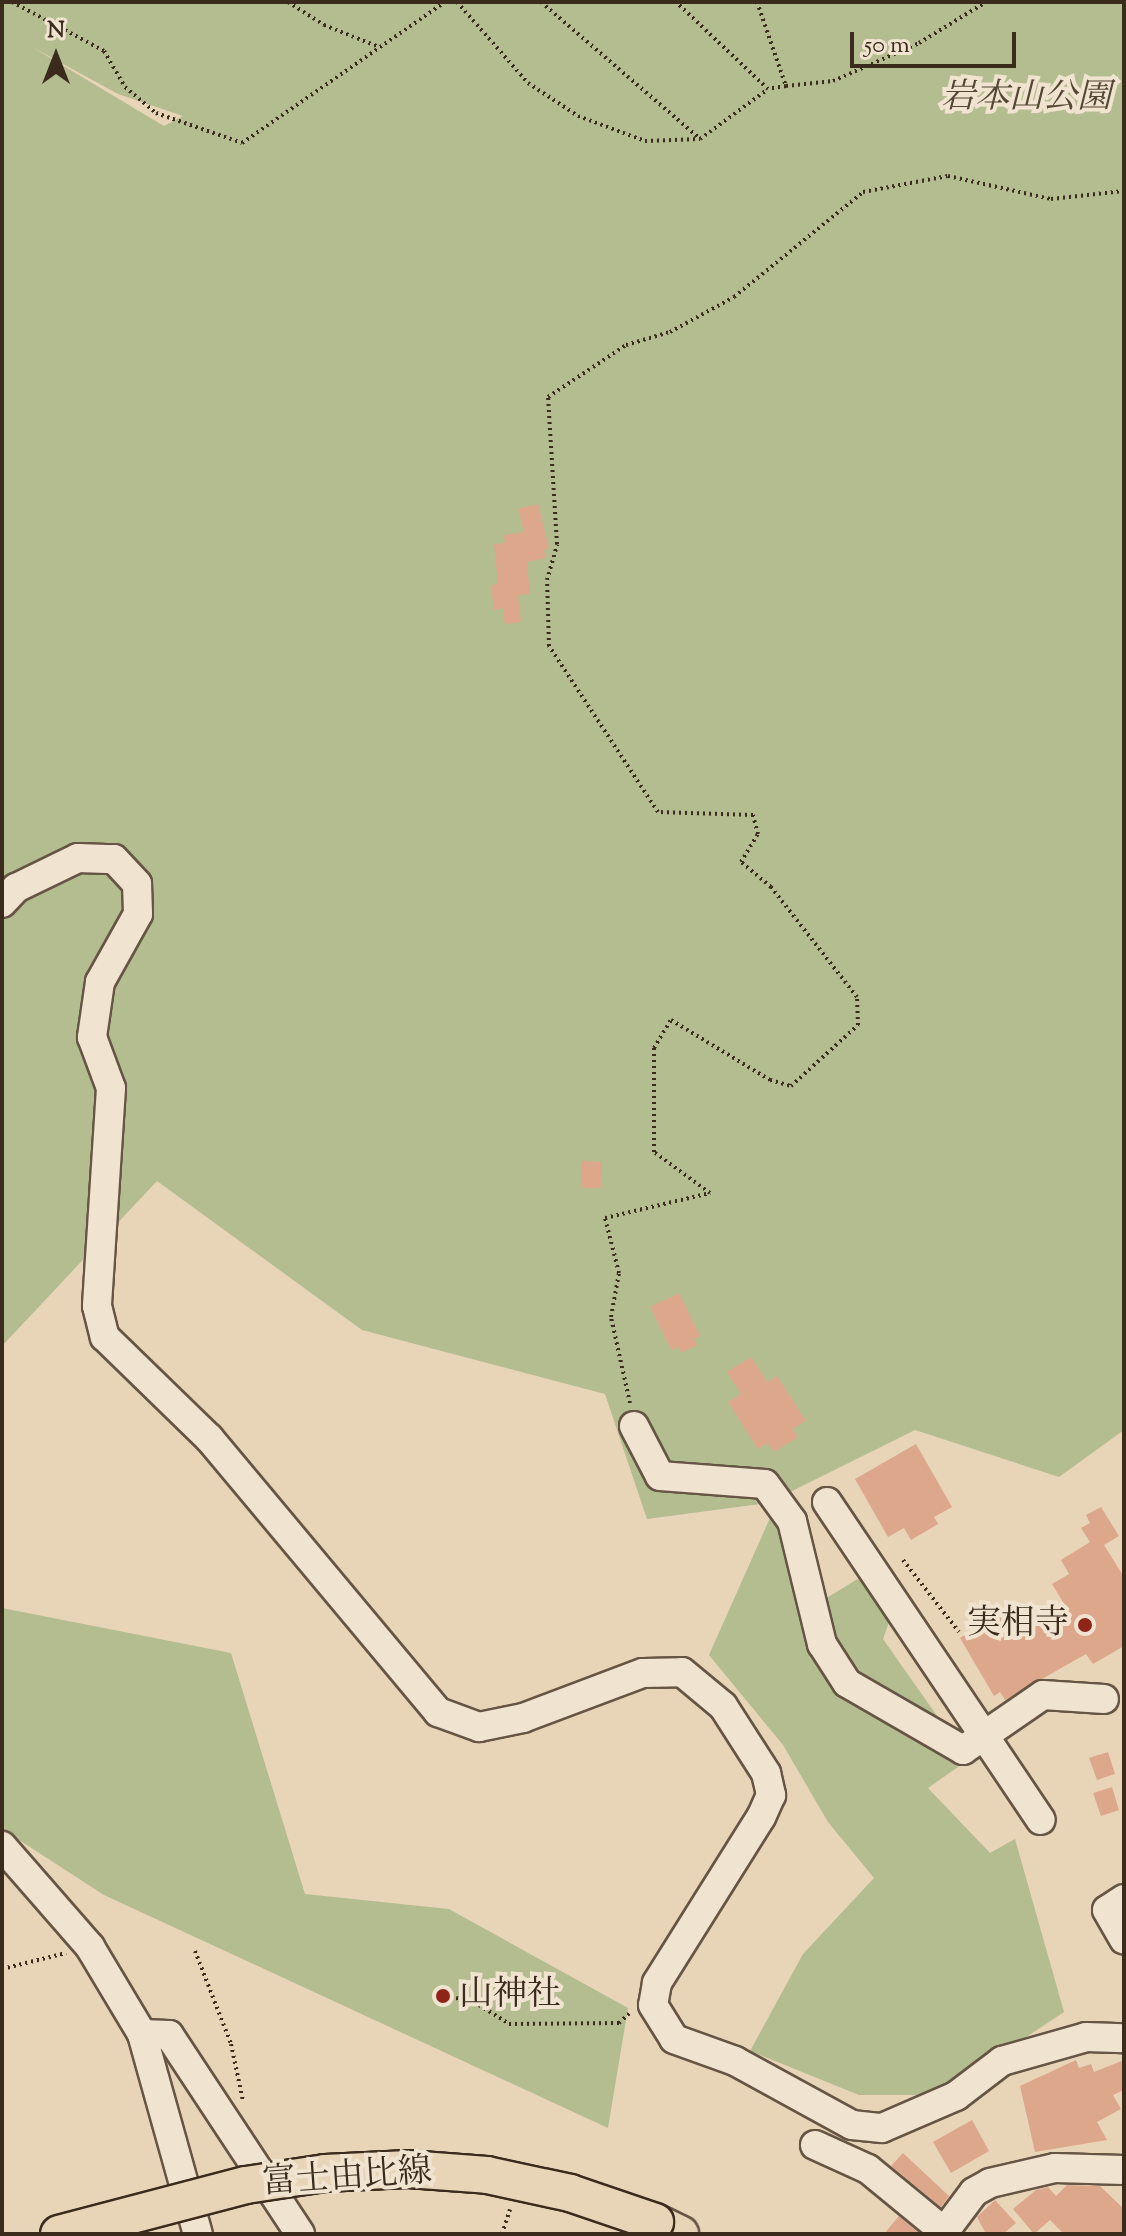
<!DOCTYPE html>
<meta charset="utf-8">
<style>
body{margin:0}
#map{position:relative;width:1126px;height:2236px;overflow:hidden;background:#e8d4b7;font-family:"Sorts Mill Goudy","Noto Serif JP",serif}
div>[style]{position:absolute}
.green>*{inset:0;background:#b4bd90}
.building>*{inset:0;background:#dda78c}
.path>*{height:4px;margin-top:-2px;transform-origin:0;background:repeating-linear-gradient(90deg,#3b2b1d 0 2px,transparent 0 6px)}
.roads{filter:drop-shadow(2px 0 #654) drop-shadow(-2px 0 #654) drop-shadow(0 2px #654) drop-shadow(0 -2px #654)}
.minor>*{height:28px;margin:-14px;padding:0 14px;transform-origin:14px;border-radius:14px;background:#f0e3d0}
.major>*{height:36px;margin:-18px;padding:0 18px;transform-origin:18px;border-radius:18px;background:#e8d4b7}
.bridges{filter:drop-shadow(2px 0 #3b2b1d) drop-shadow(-2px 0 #3b2b1d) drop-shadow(0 2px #3b2b1d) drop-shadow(0 -2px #3b2b1d)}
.major-bridge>*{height:36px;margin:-18px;padding:0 18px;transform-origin:18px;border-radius:18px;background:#e8d4b7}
.dots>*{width:22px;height:22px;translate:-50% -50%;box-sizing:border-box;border:4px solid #f0e3d0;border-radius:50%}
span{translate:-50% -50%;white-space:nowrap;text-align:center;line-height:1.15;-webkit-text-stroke:8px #f0e3d0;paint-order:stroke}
.park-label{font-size:34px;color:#534834;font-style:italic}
.poi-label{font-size:34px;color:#3b2b1d}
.right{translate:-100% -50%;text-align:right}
.left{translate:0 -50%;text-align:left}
.street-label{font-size:34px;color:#3b2b1d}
.frame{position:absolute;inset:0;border:4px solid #3b2b1d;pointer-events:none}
.north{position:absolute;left:16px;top:16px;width:80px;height:80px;-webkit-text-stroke:6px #f0e3d0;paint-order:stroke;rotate:0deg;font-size:22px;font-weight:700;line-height:32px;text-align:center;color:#3b2b1d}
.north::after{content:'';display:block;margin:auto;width:28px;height:36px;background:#3b2b1d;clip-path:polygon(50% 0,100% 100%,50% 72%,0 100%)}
.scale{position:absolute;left:850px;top:32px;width:166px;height:36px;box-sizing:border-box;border:4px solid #3b2b1d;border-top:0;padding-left:10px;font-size:24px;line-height:28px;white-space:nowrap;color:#3b2b1d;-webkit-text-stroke:6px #f0e3d0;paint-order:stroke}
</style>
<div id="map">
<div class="green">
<div style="clip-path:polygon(evenodd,2px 2px,1124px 2px,1124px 1430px,1059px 1477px,915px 1430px,768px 1503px,647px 1519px,605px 1394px,362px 1330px,157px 1181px,2px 1346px,2px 2px,32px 47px,118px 94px,183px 116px,164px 126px,32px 47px)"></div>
<div style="clip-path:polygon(774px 1509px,815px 1605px,861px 1577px,892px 1614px,883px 1639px,968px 1760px,928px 1788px,990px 1853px,1015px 1839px,1064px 2012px,939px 2095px,859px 2095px,750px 2051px,803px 1954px,874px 1878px,828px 1822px,783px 1745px,709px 1655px)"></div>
<div style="clip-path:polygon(2px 1608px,231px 1653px,305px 1894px,449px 1909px,628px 2008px,608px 2128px,104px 1895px,2px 1829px)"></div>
</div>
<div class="building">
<div style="clip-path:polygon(538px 504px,549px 548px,544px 550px,546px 558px,527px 562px,530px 594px,518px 595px,521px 622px,505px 624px,503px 608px,494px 610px,491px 585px,498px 584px,494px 544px,505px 543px,504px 535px,524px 532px,518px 509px)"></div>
<div style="clip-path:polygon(582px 1161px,602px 1162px,601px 1188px,581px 1188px)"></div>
<div style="clip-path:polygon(679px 1293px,700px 1336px,694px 1339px,697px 1345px,681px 1353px,678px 1346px,672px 1351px,650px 1307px)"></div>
<div style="clip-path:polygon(751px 1357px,767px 1382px,777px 1376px,806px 1421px,792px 1429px,798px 1437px,774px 1452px,768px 1443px,758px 1449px,728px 1402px,741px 1394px,727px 1372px)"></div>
<div style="clip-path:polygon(916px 1444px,952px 1507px,934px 1517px,938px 1524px,911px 1540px,904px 1528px,888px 1537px,855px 1479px)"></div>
<div style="clip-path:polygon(1101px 1507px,1119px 1536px,1104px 1545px,1124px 1577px,1124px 1646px,1093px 1664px,1086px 1654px,1005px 1700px,1000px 1692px,994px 1696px,960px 1638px,999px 1615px,1009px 1631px,1015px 1628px,1019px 1635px,1066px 1607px,1052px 1584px,1069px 1574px,1061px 1560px,1090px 1542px,1081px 1528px,1090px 1523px,1086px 1515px)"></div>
<div style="clip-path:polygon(1108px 1752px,1115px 1774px,1097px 1780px,1089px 1758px)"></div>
<div style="clip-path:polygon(1112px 1787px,1119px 1810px,1101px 1816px,1093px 1793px)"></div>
<div style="clip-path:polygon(1076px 2060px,1079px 2068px,1091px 2064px,1094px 2072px,1124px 2060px,1124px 2090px,1113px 2095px,1121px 2109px,1097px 2122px,1107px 2140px,1035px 2152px,1020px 2086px)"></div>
<div style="clip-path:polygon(972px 2120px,989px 2151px,951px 2173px,933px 2142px)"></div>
<div style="clip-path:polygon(903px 2153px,949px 2196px,941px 2207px,891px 2166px)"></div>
<div style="clip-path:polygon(1067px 2185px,1100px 2186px,1124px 2209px,1124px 2234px,1064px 2234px,1050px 2220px,1034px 2234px,1013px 2209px,1036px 2190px,1048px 2187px,1056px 2196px)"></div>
<div style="clip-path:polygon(995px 2200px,1016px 2223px,1003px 2234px,986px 2234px,977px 2217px)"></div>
<div style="clip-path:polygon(899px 2216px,920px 2234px,884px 2234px)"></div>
</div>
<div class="path">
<div style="left:12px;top:2px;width:104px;rotate:28deg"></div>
<div style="left:104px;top:51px;width:42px;rotate:59.7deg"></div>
<div style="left:125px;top:87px;width:40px;rotate:40deg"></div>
<div style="left:156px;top:113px;width:91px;rotate:19.2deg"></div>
<div style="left:242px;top:143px;width:247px;rotate:-34.8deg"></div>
<div style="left:288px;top:2px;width:43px;rotate:32.6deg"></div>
<div style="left:324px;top:25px;width:59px;rotate:21.8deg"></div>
<div style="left:457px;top:2px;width:108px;rotate:48.8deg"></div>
<div style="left:528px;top:83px;width:60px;rotate:33.4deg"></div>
<div style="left:578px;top:116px;width:72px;rotate:20.5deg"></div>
<div style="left:645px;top:141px;width:55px;rotate:-2.1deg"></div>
<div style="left:700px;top:139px;width:84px;rotate:-36.3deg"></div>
<div style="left:768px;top:89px;width:127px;rotate:-136.6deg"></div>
<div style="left:541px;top:2px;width:208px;rotate:40.7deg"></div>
<div style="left:757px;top:2px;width:89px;rotate:71deg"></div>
<div style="left:786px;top:86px;width:18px;rotate:171deg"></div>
<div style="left:786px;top:86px;width:47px;rotate:-6.1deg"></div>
<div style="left:833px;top:81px;width:94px;rotate:-23.8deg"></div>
<div style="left:919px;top:43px;width:79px;rotate:-31.5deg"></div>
<div style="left:630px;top:1403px;width:88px;rotate:-102.5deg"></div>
<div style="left:611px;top:1317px;width:45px;rotate:-79.7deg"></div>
<div style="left:619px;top:1273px;width:57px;rotate:-104.3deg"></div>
<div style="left:605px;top:1218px;width:108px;rotate:-13.4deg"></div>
<div style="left:710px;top:1193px;width:69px;rotate:-143.8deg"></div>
<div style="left:654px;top:1152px;width:104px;rotate:-90deg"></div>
<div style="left:654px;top:1048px;width:33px;rotate:-59deg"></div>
<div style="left:671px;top:1020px;width:116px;rotate:31.2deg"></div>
<div style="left:770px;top:1080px;width:22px;rotate:16deg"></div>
<div style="left:791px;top:1086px;width:91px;rotate:-42.3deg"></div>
<div style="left:858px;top:1025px;width:28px;rotate:-92deg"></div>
<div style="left:857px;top:997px;width:140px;rotate:-128deg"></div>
<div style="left:771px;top:887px;width:39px;rotate:-140deg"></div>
<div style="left:741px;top:862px;width:33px;rotate:-59deg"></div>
<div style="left:758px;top:834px;width:20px;rotate:-105deg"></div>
<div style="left:753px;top:815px;width:95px;rotate:-178.2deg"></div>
<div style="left:658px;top:812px;width:199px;rotate:-123.3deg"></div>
<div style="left:549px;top:646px;width:66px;rotate:-91.7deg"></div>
<div style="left:547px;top:580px;width:37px;rotate:-74deg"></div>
<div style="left:557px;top:544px;width:147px;rotate:-93.5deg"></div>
<div style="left:548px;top:397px;width:94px;rotate:-33.7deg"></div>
<div style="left:626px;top:345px;width:46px;rotate:-16.5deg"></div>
<div style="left:670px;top:332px;width:73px;rotate:-28.7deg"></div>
<div style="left:734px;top:297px;width:166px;rotate:-39.1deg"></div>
<div style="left:863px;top:192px;width:86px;rotate:-10.7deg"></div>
<div style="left:948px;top:176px;width:106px;rotate:12.6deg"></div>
<div style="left:1051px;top:199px;width:73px;rotate:-6.3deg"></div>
<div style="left:903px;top:1560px;width:91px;rotate:52.1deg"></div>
<div style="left:195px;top:1951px;width:100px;rotate:68.8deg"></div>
<div style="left:231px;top:2044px;width:58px;rotate:78.1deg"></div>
<div style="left:2px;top:1969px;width:66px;rotate:-14deg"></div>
<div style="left:456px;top:1998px;width:24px;rotate:17deg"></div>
<div style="left:479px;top:2005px;width:36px;rotate:32deg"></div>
<div style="left:509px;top:2024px;width:110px;rotate:-0.5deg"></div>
<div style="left:619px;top:2023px;width:16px;rotate:-43deg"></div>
<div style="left:502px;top:2234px;width:26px;rotate:-72deg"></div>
</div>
<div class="roads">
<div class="minor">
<div style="left:2px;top:903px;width:21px;rotate:-47deg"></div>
<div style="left:16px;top:888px;width:69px;rotate:-25.8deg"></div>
<div style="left:78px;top:858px;width:36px;rotate:2deg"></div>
<div style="left:114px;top:859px;width:34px;rotate:47deg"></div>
<div style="left:137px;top:884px;width:30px;rotate:88deg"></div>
<div style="left:138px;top:914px;width:78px;rotate:119.2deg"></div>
<div style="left:100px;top:982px;width:56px;rotate:98.3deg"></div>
<div style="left:92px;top:1037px;width:54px;rotate:69.6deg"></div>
<div style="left:111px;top:1088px;width:218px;rotate:93.7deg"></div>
<div style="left:97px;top:1306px;width:32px;rotate:76deg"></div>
<div style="left:105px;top:1337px;width:145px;rotate:44.2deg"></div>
<div style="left:209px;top:1438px;width:357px;rotate:50.1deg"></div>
<div style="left:438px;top:1712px;width:44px;rotate:20.1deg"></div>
<div style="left:479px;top:1727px;width:45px;rotate:-11.6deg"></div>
<div style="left:523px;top:1718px;width:128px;rotate:-20.6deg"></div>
<div style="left:643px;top:1673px;width:39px;rotate:-1deg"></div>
<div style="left:682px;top:1672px;width:53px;rotate:39.7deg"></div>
<div style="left:723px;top:1706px;width:80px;rotate:57.3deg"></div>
<div style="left:766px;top:1773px;width:23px;rotate:77deg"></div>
<div style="left:771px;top:1795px;width:24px;rotate:114deg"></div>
<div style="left:761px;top:1817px;width:196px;rotate:122.1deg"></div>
<div style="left:657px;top:1983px;width:22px;rotate:100deg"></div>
<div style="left:653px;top:2005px;width:40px;rotate:58deg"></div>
<div style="left:674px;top:2039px;width:65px;rotate:19.8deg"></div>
<div style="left:735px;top:2061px;width:133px;rotate:28.7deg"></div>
<div style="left:852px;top:2125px;width:30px;rotate:6deg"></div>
<div style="left:882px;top:2128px;width:81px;rotate:-23.4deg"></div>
<div style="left:956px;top:2096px;width:58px;rotate:-37.3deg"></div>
<div style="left:1002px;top:2061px;width:87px;rotate:-15.9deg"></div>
<div style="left:1086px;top:2037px;width:38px;rotate:2deg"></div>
<div style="left:634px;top:1426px;width:56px;rotate:62.5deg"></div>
<div style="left:660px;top:1476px;width:105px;rotate:4.4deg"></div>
<div style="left:765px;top:1484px;width:46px;rotate:53.9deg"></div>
<div style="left:792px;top:1521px;width:127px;rotate:76.3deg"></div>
<div style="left:822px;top:1644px;width:46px;rotate:57.3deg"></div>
<div style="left:847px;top:1683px;width:134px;rotate:30deg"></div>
<div style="left:963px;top:1750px;width:97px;rotate:-34.5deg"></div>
<div style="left:1043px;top:1695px;width:61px;rotate:3.8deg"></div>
<div style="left:827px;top:1502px;width:383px;rotate:56.1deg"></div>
<div style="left:2px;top:1846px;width:134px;rotate:48.9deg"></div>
<div style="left:90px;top:1947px;width:101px;rotate:59.1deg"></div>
<div style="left:142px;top:2034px;width:208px;rotate:74.4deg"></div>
<div style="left:1124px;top:1899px;width:20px;rotate:147deg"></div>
<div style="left:1107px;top:1910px;width:34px;rotate:60deg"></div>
<div style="left:142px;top:2034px;width:27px;rotate:2deg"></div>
<div style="left:169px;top:2035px;width:238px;rotate:56.6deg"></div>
<div style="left:815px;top:2145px;width:58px;rotate:24.4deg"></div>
<div style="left:868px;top:2169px;width:102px;rotate:39.4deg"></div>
<div style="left:944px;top:2232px;width:50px;rotate:-53.1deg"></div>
<div style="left:974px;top:2192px;width:18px;rotate:-29deg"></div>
<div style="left:990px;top:2183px;width:67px;rotate:-13deg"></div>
<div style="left:1055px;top:2168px;width:69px;rotate:1.7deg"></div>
</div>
<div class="major">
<div style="left:655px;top:2222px;width:28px;rotate:26deg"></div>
</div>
</div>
<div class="bridges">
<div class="major-bridge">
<div style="left:59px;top:2234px;width:193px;rotate:-14.7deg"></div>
<div style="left:246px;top:2185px;width:80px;rotate:-8.6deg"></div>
<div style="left:325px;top:2173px;width:83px;rotate:-2.8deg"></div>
<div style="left:408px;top:2169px;width:79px;rotate:4.3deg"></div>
<div style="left:487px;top:2175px;width:85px;rotate:12.2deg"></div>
<div style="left:570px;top:2193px;width:90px;rotate:18.8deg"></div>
</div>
</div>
<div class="dots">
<div style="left:1085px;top:1625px;background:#8f2418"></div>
<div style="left:443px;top:1996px;background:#8f2418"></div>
</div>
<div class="park-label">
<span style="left:1026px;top:99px">岩本山公園</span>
</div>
<div class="poi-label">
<span class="right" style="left:1069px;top:1625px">実相寺</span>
<span class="left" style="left:459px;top:1996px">山神社</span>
</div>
<div class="street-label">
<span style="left:347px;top:2178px;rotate:-4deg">富士由比線</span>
</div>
<div class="frame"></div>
<div class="north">N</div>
<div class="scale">50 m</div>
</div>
